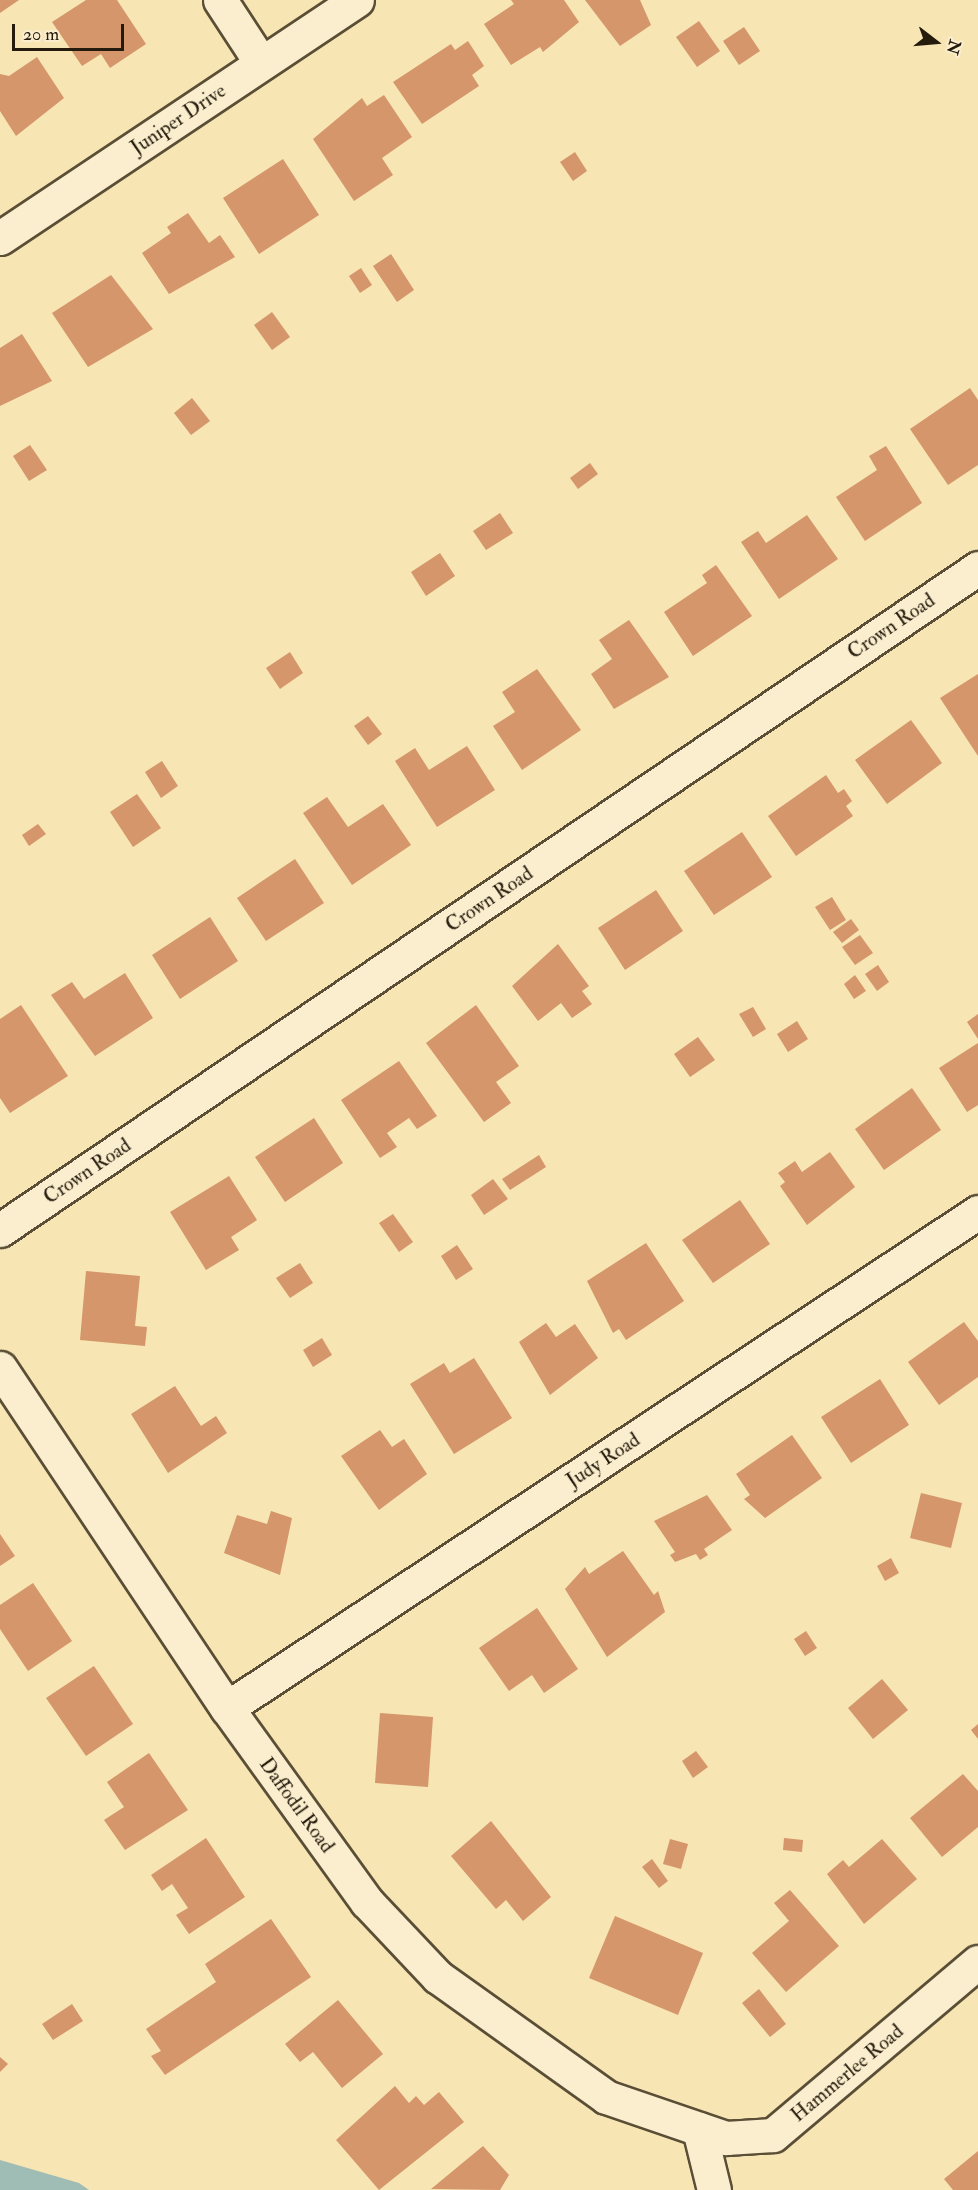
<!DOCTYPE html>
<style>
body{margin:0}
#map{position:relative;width:978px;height:2190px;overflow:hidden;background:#f7e5b3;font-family:"IM FELL Double Pica",serif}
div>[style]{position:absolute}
.water>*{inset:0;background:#9fbdb4}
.building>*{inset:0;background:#d4966a}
.roads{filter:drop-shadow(2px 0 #5a4e36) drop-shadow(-2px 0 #5a4e36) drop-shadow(0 2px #5a4e36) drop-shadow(0 -2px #5a4e36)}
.minor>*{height:33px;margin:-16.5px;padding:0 16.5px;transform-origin:16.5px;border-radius:16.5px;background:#faeece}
span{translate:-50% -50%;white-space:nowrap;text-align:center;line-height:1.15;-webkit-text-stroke:4.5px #faeece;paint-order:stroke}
.street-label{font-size:20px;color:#251b0d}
.north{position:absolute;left:906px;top:12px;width:60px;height:60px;-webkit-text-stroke:4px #faeece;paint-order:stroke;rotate:106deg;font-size:16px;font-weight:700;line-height:24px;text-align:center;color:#251b0d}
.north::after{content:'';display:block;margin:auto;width:21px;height:27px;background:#251b0d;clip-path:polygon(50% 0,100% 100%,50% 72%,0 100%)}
.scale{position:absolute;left:12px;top:24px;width:112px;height:27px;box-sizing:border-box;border:3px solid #251b0d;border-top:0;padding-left:8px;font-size:18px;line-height:21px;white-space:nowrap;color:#251b0d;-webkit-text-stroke:4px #faeece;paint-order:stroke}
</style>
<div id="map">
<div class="water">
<div style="clip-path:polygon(0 2160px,79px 2183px,89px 2190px,0 2190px)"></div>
</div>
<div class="building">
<div style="clip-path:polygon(0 0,19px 0,0 13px)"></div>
<div style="clip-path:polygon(86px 0,117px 0,146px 44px,110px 68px,101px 54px,82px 66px,52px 22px)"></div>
<div style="clip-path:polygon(511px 0,564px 0,579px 22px,543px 52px,540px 47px,511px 65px,484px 24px,514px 4px)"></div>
<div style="clip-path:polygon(585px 0,640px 0,651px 25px,620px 46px)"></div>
<div style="clip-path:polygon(699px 21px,720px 51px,697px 67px,676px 37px)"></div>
<div style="clip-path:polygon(744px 27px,760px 51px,739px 65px,723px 41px)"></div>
<div style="clip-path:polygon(468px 41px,484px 66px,472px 75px,479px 86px,422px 124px,393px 82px,451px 44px,455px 50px)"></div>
<div style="clip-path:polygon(37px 57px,64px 98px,16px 136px,0 111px,0 74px,9px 76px)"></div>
<div style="clip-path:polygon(384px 95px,412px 137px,382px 158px,393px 175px,354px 201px,313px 139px,362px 98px,367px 106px)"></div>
<div style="clip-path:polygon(575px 152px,587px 171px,573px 181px,560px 162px)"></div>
<div style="clip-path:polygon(283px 159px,319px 215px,259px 254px,223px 198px)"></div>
<div style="clip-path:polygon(188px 213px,209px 243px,220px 235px,235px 257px,169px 294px,142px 253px,171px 233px,167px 227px)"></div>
<div style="clip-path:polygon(391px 254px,414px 290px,397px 302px,373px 266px)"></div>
<div style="clip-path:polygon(361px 268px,372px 285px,360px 293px,349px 276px)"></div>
<div style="clip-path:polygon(111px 275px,153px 329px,88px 367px,52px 313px)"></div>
<div style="clip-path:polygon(272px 312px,290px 337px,272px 350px,254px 325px)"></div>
<div style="clip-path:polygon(22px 334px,52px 381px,0 406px,0 348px)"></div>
<div style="clip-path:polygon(970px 388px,978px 400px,978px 465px,948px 485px,910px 429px)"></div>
<div style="clip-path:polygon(192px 398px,210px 421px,191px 435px,174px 413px)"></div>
<div style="clip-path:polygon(30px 445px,47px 470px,29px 481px,13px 456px)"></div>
<div style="clip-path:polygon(886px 446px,922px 503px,865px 541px,836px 497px,877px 470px,869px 456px)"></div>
<div style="clip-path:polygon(590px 463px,598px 474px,578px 489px,570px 478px)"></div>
<div style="clip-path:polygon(500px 513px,513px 533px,486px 550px,473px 531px)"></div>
<div style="clip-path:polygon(807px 515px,838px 559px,779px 599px,741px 542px,758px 531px,766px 543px)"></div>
<div style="clip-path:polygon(440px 553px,455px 576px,426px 596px,411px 572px)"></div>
<div style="clip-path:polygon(716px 565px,752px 616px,693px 656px,664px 612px,707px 583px,702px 575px)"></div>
<div style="clip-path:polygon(629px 620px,669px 677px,614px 709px,591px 674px,612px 659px,599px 640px)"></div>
<div style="clip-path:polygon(290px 652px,303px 673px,280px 689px,266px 668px)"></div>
<div style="clip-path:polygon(537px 669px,581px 730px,522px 770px,493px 726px,515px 712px,502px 692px)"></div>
<div style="clip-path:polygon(978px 674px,978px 756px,940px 698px)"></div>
<div style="clip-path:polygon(368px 716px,382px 734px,368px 745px,354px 726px)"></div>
<div style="clip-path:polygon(911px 720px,942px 763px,887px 804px,855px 760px)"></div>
<div style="clip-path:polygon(467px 746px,495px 790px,437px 827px,395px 761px,415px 748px,429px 770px)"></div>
<div style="clip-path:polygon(162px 761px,178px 786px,161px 798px,145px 772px)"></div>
<div style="clip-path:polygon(826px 775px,838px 793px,844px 789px,852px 801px,846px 806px,853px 816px,796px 856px,768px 816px)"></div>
<div style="clip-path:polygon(137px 794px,161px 828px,133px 847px,110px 812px)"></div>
<div style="clip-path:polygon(327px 797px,348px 827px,383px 804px,411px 845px,352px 885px,303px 813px)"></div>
<div style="clip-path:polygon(38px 824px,46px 834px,29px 846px,22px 835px)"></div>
<div style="clip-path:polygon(742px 832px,772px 877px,714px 915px,684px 871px)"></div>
<div style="clip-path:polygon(295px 859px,324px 903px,266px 941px,237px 898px)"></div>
<div style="clip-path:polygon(656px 890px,683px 931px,625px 970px,598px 928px)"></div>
<div style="clip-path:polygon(832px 897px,846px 920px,830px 930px,815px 907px)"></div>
<div style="clip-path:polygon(210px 917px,238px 961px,180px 999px,152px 955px)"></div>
<div style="clip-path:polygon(851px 919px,859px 930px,842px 943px,833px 932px)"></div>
<div style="clip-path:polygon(860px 935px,873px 953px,855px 965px,842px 947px)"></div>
<div style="clip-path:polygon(558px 944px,589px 986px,582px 991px,592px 1004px,572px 1018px,561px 1003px,538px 1021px,512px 986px)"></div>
<div style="clip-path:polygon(878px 965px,889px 982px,877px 991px,865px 974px)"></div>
<div style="clip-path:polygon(125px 973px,153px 1018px,95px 1056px,51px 995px,72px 982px,84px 999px)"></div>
<div style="clip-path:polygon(855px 975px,866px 991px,854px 999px,844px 984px)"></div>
<div style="clip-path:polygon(21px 1005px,68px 1076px,10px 1113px,0 1098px,0 1019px)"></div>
<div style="clip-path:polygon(476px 1005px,519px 1066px,496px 1082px,511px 1103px,484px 1122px,426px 1043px)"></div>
<div style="clip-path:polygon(753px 1007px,766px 1029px,753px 1037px,739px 1014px)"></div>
<div style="clip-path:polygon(978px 1014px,978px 1039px,967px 1022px)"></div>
<div style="clip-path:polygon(797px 1021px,808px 1039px,788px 1052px,777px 1034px)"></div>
<div style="clip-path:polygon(698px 1037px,715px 1060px,690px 1077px,674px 1054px)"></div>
<div style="clip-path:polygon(978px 1043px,978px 1105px,967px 1112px,939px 1068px)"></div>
<div style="clip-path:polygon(399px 1061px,437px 1116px,417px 1129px,409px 1118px,387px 1133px,397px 1147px,380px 1158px,341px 1100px)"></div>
<div style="clip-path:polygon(912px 1088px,941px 1130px,884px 1170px,855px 1129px)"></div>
<div style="clip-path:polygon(314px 1118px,343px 1163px,285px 1202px,255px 1157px)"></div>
<div style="clip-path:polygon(830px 1152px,855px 1187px,807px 1225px,780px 1186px,785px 1182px,778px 1173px,795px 1161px,802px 1172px)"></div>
<div style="clip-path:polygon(539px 1155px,546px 1167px,510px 1190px,502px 1179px)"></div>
<div style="clip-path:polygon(229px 1176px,257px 1220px,231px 1237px,239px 1250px,206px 1270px,170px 1212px)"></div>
<div style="clip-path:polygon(493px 1179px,508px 1199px,484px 1215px,471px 1195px)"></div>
<div style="clip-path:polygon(740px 1200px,770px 1244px,713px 1283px,682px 1240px)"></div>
<div style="clip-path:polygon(393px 1214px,413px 1242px,399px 1252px,379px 1223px)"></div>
<div style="clip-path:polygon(646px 1243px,684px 1301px,626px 1340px,619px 1329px,613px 1333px,587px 1281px)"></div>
<div style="clip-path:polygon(457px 1245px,473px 1269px,456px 1280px,441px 1256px)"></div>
<div style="clip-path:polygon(300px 1263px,313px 1283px,290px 1298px,276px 1278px)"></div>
<div style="clip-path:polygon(86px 1271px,140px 1276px,135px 1326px,147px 1327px,145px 1346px,80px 1340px)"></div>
<div style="clip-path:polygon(964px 1322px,978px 1341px,978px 1377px,939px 1405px,908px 1362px)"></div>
<div style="clip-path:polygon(546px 1323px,556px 1337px,575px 1324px,598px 1358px,550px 1395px,519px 1342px)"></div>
<div style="clip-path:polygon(322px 1338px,332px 1355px,313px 1367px,303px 1350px)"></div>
<div style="clip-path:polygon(474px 1358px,512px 1418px,454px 1454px,410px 1384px,444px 1363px,450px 1373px)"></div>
<div style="clip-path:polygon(880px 1379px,909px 1425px,851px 1463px,821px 1417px)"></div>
<div style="clip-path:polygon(175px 1386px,201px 1426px,216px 1416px,227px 1433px,168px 1473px,131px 1414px)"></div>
<div style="clip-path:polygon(380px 1430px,392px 1447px,404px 1439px,427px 1474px,379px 1510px,341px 1456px)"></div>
<div style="clip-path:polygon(792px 1435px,822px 1478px,765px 1518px,744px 1499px,750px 1495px,736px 1474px)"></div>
<div style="clip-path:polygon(921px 1493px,962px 1503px,951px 1548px,910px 1538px)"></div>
<div style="clip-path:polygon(707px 1495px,732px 1530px,704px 1549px,708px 1555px,700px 1560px,696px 1554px,675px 1562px,670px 1555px,675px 1552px,654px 1521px)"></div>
<div style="clip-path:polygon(271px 1511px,292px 1518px,280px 1575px,224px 1553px,237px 1515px,267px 1524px)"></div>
<div style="clip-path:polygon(0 1534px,15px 1556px,0 1566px)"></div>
<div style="clip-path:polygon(623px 1551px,654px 1595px,658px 1591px,665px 1612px,607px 1657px,565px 1589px,585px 1567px,589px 1574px)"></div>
<div style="clip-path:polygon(891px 1558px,899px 1573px,885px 1581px,877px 1566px)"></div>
<div style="clip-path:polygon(33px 1583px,72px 1641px,28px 1671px,0 1629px,0 1605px)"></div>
<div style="clip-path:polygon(537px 1608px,578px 1669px,544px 1693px,532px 1675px,509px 1691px,479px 1648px)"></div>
<div style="clip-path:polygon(806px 1631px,817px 1648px,805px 1656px,794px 1639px)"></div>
<div style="clip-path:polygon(94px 1666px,133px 1724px,86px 1756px,46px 1698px)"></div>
<div style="clip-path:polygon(882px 1679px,908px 1710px,873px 1739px,848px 1708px)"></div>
<div style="clip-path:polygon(380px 1713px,433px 1717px,428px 1787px,375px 1783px)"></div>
<div style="clip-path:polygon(978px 1724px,978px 1739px,971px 1730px)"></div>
<div style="clip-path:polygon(696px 1751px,708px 1767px,693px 1778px,682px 1761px)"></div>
<div style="clip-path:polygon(149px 1753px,188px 1810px,125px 1850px,104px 1820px,124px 1807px,107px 1782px)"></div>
<div style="clip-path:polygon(963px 1774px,978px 1791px,978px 1827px,942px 1857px,910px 1818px)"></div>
<div style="clip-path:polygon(491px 1821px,551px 1897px,523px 1921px,506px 1900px,496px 1909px,451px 1856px)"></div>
<div style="clip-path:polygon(206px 1838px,245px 1897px,189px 1934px,176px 1915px,188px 1908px,172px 1884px,162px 1891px,151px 1875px)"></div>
<div style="clip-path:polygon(784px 1838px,803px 1840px,802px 1852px,783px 1850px)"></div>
<div style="clip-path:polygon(670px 1839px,688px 1844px,681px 1869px,663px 1864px)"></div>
<div style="clip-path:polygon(882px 1839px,917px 1879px,864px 1924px,827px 1874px,843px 1860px,849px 1867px)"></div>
<div style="clip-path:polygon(652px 1859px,668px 1881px,659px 1888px,642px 1867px)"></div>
<div style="clip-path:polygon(790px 1890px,839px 1946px,786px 1992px,752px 1953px,789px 1921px,774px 1903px)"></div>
<div style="clip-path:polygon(615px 1916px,703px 1953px,678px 2015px,589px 1978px)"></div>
<div style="clip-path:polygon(271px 1919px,311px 1977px,165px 2075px,151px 2056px,161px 2051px,146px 2029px,216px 1982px,205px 1964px)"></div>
<div style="clip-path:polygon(759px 1989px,786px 2024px,770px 2037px,742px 2003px)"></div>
<div style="clip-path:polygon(338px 2000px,383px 2054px,342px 2088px,313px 2052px,300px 2062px,285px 2044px)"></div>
<div style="clip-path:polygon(72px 2004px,83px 2021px,53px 2040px,42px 2024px)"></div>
<div style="clip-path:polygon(0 2057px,8px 2064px,0 2072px)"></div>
<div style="clip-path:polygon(395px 2086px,409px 2103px,416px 2096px,424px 2105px,439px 2092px,464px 2122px,379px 2190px,336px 2140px)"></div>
<div style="clip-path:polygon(483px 2146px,509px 2175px,500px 2190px,431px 2189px)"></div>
<div style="clip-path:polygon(978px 2151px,978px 2190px,953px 2190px,944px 2179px)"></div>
</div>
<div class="roads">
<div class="minor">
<div style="left:220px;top:0;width:75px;rotate:56.9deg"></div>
<div style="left:0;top:238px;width:429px;rotate:-33.7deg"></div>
<div style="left:0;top:1230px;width:1181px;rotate:-34.09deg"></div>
<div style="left:0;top:1368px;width:409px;rotate:56.3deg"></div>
<div style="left:227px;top:1708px;width:239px;rotate:54.2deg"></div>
<div style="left:367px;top:1902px;width:103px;rotate:46.6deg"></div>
<div style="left:438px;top:1977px;width:206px;rotate:35.5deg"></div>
<div style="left:606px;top:2097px;width:127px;rotate:18.9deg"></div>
<div style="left:726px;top:2138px;width:47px;rotate:-3.7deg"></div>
<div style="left:773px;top:2135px;width:268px;rotate:-40.2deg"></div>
<div style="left:227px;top:1708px;width:900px;rotate:-33.44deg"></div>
<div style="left:699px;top:2129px;width:63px;rotate:76.2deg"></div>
</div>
</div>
<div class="street-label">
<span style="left:178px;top:119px;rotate:-34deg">Juniper Drive</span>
<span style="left:891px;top:626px;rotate:-34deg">Crown Road</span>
<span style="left:489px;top:899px;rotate:-34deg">Crown Road</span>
<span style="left:87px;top:1171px;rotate:-34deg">Crown Road</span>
<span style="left:603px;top:1460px;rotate:-33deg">Judy Road</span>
<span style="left:297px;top:1805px;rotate:54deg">Daffodil Road</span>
<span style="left:847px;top:2073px;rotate:-40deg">Hammerlee Road</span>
</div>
<div class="north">N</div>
<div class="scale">20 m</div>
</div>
